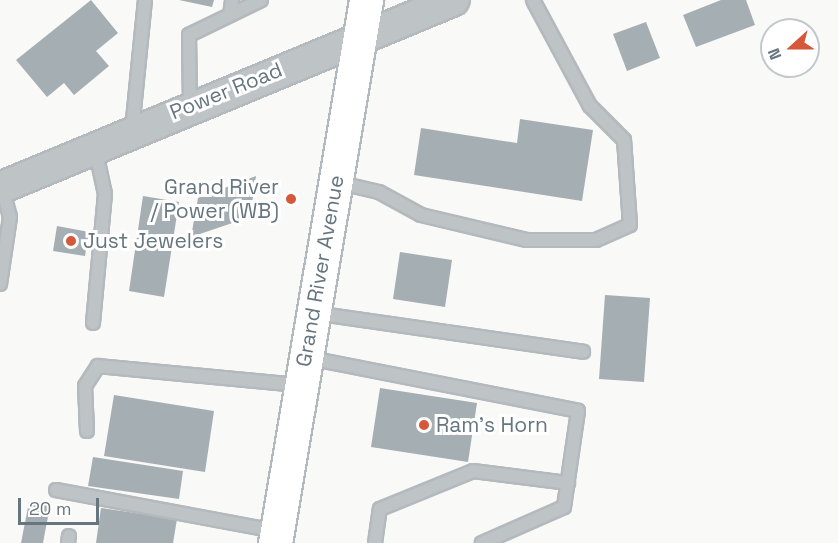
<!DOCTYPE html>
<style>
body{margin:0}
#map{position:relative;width:838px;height:543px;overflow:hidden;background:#f9f9f7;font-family:"Space Grotesk",sans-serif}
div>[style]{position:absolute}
.building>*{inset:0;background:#a5aeb3}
.roads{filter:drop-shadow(2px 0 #b3b9bd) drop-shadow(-2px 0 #b3b9bd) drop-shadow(0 2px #b3b9bd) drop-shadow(0 -2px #b3b9bd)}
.service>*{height:12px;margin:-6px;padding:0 6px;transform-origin:6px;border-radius:6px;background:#bec3c6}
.tertiary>*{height:30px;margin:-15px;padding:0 15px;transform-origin:15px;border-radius:15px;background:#bec3c6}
.secondary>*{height:33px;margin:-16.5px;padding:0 16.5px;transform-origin:16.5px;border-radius:16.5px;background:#fff}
.dots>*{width:16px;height:16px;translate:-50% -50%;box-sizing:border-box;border:3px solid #fff;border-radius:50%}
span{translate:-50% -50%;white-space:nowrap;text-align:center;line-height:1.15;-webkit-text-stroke:6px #fff;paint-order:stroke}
.street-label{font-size:21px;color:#66767f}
.poi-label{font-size:21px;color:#66767f}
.right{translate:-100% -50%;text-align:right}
.left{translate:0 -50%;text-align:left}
.north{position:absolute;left:760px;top:18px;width:60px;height:60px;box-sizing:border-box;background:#fff;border:2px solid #c2c8cc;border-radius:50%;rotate:249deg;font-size:16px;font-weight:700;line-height:24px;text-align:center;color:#66767f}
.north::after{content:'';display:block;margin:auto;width:21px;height:27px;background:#d65739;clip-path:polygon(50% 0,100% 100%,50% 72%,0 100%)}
.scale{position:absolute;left:18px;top:498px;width:81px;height:27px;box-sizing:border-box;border:3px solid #66767f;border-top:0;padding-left:8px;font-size:18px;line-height:21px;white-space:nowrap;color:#66767f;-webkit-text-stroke:4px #fff;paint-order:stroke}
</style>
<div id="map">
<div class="building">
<div style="clip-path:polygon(91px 0,118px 33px,96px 51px,109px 66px,74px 95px,64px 83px,47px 97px,16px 60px)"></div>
<div style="clip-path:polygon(179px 0,214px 0,212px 7px)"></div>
<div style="clip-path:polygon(721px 0,746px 0,755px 25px,696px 47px,683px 15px)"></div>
<div style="clip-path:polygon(646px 22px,660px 58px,627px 71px,613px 34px)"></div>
<div style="clip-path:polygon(520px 119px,593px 130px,582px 201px,414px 175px,421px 128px,517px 143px)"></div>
<div style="clip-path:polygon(256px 176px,250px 217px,191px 237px,198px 198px)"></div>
<div style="clip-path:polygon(143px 196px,179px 202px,164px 297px,129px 291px)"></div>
<div style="clip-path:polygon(57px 226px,89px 232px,85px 256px,53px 251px)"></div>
<div style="clip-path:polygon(400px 252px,452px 260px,445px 307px,393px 299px)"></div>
<div style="clip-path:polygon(605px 295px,650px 298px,644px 382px,599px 379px)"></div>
<div style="clip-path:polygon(380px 388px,477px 403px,468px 462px,371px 447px)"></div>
<div style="clip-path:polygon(114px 395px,214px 411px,205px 472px,104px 456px)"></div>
<div style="clip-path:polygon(93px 457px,183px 471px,179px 499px,88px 486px)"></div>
<div style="clip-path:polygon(29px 502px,50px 506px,43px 543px,21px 543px)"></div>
<div style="clip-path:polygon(101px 508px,177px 519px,173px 543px,96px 543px)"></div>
</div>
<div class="roads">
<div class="service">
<div style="left:230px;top:15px;width:15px;rotate:-82deg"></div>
<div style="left:190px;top:105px;width:70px;rotate:-90.8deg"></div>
<div style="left:189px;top:35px;width:80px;rotate:-25.9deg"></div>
<div style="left:132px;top:130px;width:131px;rotate:-84.3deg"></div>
<div style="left:336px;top:182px;width:44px;rotate:13.1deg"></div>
<div style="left:379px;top:192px;width:48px;rotate:28.7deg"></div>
<div style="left:421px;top:215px;width:109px;rotate:13.3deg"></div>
<div style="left:527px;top:240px;width:69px"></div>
<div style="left:596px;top:240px;width:37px;rotate:-24deg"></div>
<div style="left:630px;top:225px;width:85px;rotate:-94deg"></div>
<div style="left:624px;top:140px;width:48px;rotate:-135deg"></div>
<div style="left:590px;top:106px;width:120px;rotate:-118.3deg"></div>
<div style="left:0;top:284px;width:68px;rotate:-81.5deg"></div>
<div style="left:10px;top:217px;width:30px;rotate:-105deg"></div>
<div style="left:314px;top:313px;width:272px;rotate:8.2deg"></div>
<div style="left:93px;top:323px;width:130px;rotate:-84.7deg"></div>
<div style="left:105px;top:194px;width:47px;rotate:-102.3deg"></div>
<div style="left:309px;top:358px;width:274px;rotate:11.1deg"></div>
<div style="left:578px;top:411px;width:97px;rotate:98.3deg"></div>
<div style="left:564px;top:507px;width:90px;rotate:156.3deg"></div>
<div style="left:87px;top:431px;width:45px;rotate:-92.5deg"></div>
<div style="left:85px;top:386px;width:24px;rotate:-57deg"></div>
<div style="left:98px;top:366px;width:203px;rotate:5.4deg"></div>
<div style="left:56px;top:490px;width:224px;rotate:10.6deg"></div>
<div style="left:68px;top:543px;width:7px;rotate:-82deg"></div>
<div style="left:375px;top:543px;width:34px;rotate:-82deg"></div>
<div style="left:380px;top:509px;width:100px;rotate:-22.2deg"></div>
<div style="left:473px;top:471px;width:96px;rotate:7.2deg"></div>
</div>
<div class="tertiary">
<div style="left:0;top:188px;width:491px;rotate:-22.5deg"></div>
</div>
<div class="secondary">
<div style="left:275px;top:543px;width:551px;rotate:-80.49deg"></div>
</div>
</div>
<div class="dots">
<div style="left:291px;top:199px;background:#d65739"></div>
<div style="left:71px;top:241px;background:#d65739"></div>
<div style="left:424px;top:425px;background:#d65739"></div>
</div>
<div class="street-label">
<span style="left:226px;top:91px;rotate:-22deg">Power Road</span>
<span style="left:320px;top:271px;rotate:-80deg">Grand River Avenue</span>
</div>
<div class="poi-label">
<span class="right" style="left:279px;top:199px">Grand River<br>/ Power (WB)</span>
<span class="left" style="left:83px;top:241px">Just Jewelers</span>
<span class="left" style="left:436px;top:425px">Ram's Horn</span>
</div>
<div class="north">N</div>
<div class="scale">20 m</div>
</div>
